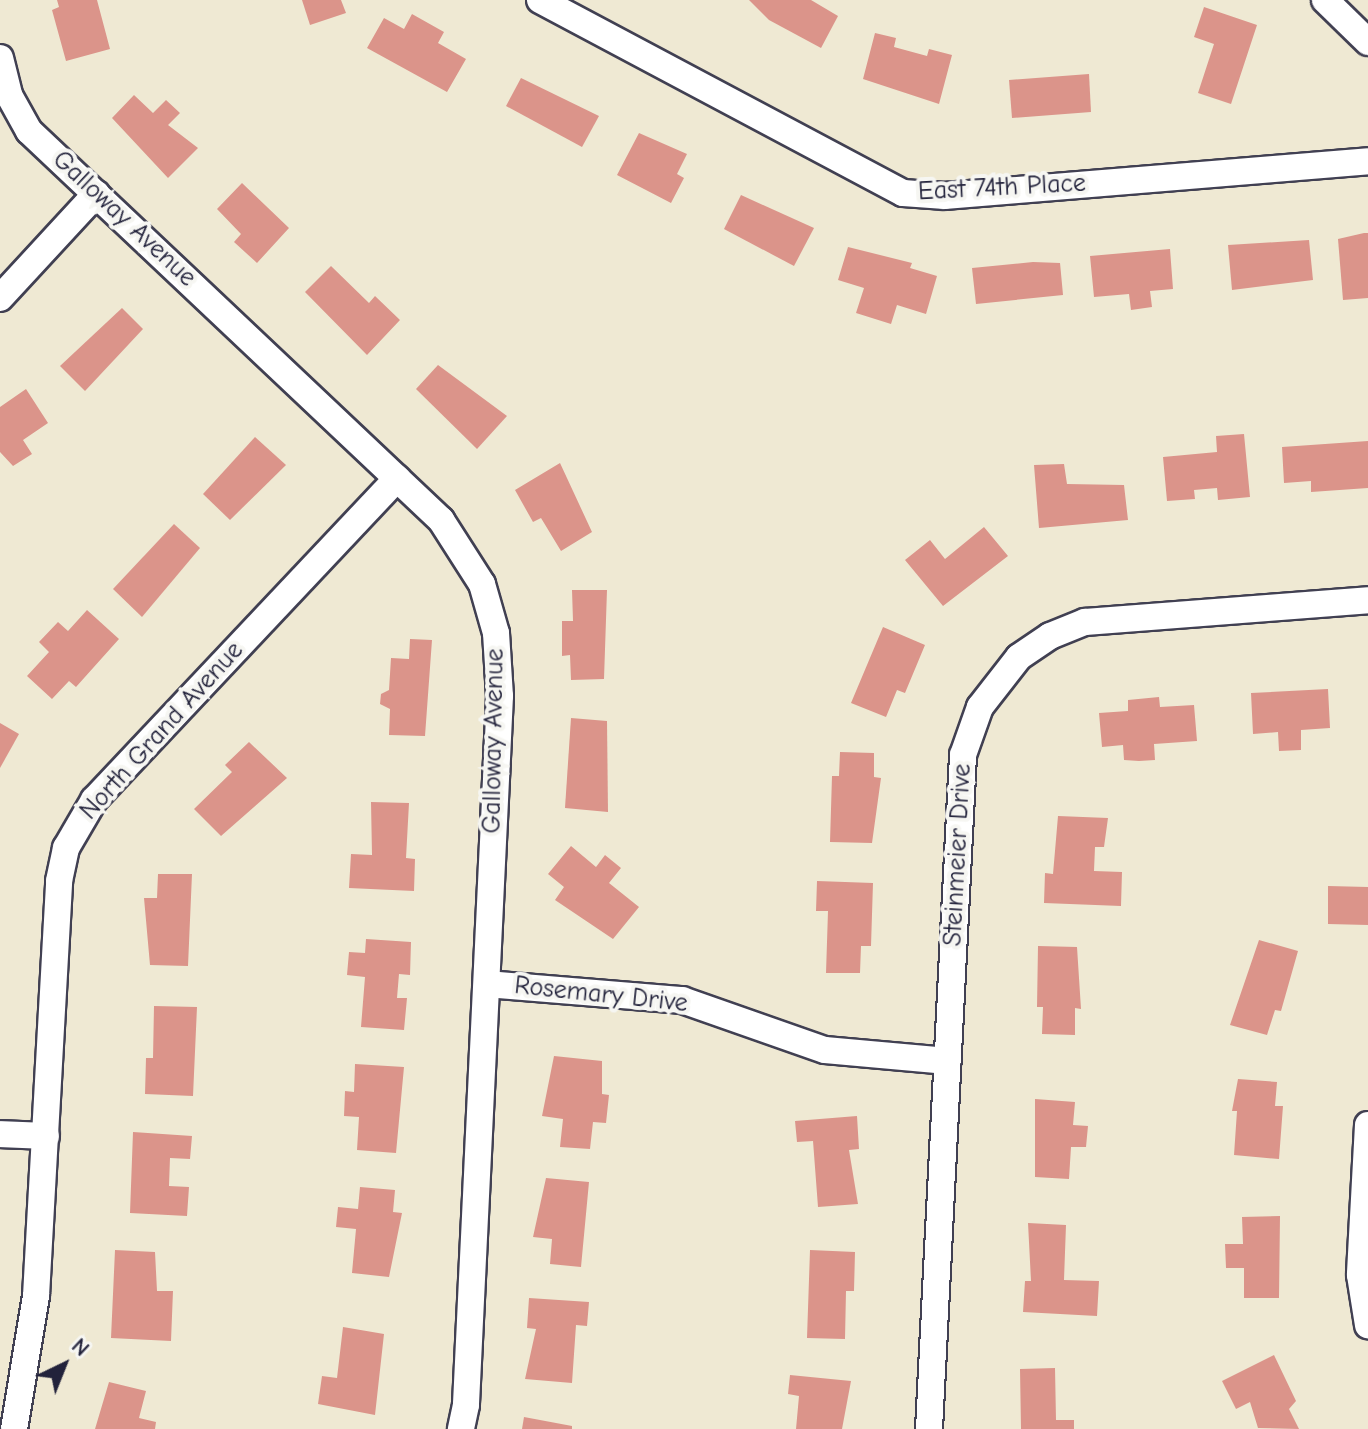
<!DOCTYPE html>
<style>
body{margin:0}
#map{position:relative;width:1368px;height:1429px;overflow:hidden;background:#efe9d3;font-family:"Comic Neue",sans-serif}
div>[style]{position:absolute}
.building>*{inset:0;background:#db948a}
.roads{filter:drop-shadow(2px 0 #414052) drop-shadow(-2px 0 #414052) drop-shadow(0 2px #414052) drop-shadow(0 -2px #414052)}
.street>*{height:26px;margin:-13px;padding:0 13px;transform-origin:13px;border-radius:13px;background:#fff}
span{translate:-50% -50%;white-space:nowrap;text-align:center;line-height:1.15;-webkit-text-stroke:8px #f6f6f2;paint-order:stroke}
.street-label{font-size:26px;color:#22223b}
.north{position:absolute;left:24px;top:1325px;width:80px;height:80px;-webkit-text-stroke:6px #f6f6f2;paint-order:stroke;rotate:43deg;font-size:22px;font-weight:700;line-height:32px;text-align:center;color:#22223b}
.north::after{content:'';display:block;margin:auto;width:28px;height:36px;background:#22223b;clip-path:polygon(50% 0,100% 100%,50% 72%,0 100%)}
</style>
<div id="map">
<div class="building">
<div style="clip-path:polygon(57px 0,97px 0,110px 49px,66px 61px,52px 10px,59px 7px)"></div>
<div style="clip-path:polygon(302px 0,341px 0,346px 13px,310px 25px)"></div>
<div style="clip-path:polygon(749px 0,811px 0,838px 16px,821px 48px,769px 20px)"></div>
<div style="clip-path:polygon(1204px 7px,1257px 25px,1231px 104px,1198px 93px,1214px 44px,1194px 37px)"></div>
<div style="clip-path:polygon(412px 14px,444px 32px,438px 43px,466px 59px,447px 92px,367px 48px,384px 18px,404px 29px)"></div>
<div style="clip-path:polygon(875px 33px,896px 38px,894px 47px,927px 56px,929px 49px,952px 55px,939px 104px,863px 79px)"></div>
<div style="clip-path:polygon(1089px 74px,1091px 112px,1012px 118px,1009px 80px)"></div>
<div style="clip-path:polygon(521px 78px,599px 116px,582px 147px,506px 106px)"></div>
<div style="clip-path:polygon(134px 95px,153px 113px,166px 100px,180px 113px,168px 125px,198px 148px,168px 178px,112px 118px)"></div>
<div style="clip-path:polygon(639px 133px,687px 154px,677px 174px,684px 178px,671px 203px,617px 175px)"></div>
<div style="clip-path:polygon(242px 183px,289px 228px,257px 263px,234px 242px,241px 234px,217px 209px)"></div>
<div style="clip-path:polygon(741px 195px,814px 228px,794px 266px,724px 229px)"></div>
<div style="clip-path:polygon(1364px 233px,1368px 233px,1368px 298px,1343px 300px,1338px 239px)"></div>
<div style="clip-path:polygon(1309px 240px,1313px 280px,1232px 290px,1228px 245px)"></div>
<div style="clip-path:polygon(848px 247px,912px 263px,910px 268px,937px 276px,926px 314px,897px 305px,891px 324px,856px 313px,864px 288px,838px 280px)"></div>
<div style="clip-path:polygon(1170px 249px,1173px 289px,1150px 291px,1152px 307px,1131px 310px,1129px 294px,1094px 297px,1090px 256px)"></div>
<div style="clip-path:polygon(1033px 262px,1060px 263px,1063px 295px,976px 304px,972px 268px)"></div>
<div style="clip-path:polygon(331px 266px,369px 303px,375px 296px,400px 320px,367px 355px,305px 292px)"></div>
<div style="clip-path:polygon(122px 308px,143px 329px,85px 391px,60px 366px)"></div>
<div style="clip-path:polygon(438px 365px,507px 416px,477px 449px,416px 389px)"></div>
<div style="clip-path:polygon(26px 389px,48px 423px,23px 440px,32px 454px,13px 466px,0 452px,0 407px)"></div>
<div style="clip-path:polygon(1244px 434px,1250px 497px,1218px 500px,1217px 488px,1194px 490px,1195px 499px,1167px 501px,1163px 457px,1217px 452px,1216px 436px)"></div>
<div style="clip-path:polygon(255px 437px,286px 465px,230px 520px,203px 494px)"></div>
<div style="clip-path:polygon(1368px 441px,1368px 488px,1311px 492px,1311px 481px,1284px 483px,1282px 447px)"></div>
<div style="clip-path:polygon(560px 463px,592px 532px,561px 551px,541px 518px,533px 522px,515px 490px)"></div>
<div style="clip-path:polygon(1064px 464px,1067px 484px,1124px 485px,1128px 520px,1039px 528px,1034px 465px)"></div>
<div style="clip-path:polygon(174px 524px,200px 548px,142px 617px,113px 589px)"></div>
<div style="clip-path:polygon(984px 527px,1008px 556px,943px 606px,905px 560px,930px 540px,945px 559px)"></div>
<div style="clip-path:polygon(572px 590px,607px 590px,604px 679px,571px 680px,570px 655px,562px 656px,562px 621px,573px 621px)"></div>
<div style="clip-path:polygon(87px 610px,119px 639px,76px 687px,69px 681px,52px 699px,27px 676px,49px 652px,39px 642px,58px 622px,68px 631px)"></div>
<div style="clip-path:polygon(883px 627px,925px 645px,905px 693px,897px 690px,886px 717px,851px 703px)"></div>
<div style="clip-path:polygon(410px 639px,432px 640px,425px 736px,389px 735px,390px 709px,380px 704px,381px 694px,389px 690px,391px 658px,409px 659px)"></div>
<div style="clip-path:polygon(1328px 689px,1330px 728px,1301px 730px,1301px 750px,1279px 751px,1278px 732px,1253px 734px,1251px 693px)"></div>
<div style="clip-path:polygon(1159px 697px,1160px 707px,1194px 705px,1197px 741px,1154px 744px,1155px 760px,1139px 761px,1124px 760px,1123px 745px,1102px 747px,1099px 713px,1128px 711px,1128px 700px)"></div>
<div style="clip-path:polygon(571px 718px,607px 721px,608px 812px,565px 808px)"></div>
<div style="clip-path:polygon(0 723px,19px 734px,0 768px)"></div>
<div style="clip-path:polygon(249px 742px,287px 778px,221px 836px,194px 809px,232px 772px,225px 765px)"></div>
<div style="clip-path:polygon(840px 752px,874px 753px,874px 777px,881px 778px,872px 843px,830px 842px,832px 776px,839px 776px)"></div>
<div style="clip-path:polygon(371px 802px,409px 803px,406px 858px,415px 859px,414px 891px,349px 888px,351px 854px,372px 855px)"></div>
<div style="clip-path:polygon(1058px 816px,1108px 818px,1104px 847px,1095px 847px,1094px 871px,1122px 872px,1121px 906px,1044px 903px,1045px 873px,1053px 874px)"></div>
<div style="clip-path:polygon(571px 846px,596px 867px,605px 855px,621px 868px,609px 883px,639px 907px,613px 939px,555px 900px,564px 887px,548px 874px)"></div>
<div style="clip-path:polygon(158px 874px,192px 874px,188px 966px,150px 965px,144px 898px,157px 898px)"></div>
<div style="clip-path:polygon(817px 881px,873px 883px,871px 946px,861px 946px,860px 973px,826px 973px,828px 911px,816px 911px)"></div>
<div style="clip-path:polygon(1328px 886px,1368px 887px,1368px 925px,1328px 924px)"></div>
<div style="clip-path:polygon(366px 939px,411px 942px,410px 975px,399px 974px,397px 998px,407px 998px,404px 1030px,361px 1027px,365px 977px,347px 975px,349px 952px,365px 953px)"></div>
<div style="clip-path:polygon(1259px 940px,1298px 951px,1281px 1011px,1275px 1010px,1267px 1035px,1230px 1025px)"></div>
<div style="clip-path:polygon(1038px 946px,1077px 947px,1081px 1009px,1075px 1008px,1075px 1035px,1042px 1034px,1043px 1007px,1037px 1007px)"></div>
<div style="clip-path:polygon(154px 1006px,197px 1007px,193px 1096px,145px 1094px,146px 1058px,153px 1058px)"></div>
<div style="clip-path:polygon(554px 1056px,602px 1061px,602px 1094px,609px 1095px,606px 1123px,593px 1122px,590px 1149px,560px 1147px,563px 1119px,542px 1116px)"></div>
<div style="clip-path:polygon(355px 1064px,404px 1067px,396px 1153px,357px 1150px,359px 1117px,344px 1116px,345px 1091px,354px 1092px)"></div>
<div style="clip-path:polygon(1238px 1079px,1277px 1082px,1275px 1106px,1283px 1106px,1279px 1159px,1234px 1155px,1237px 1111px,1232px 1111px)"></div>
<div style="clip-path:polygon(1035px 1099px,1075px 1102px,1073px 1125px,1088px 1126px,1086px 1147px,1071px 1147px,1069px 1179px,1035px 1177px)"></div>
<div style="clip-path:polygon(857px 1116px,859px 1149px,849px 1150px,858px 1204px,818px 1207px,813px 1141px,797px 1142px,795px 1121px)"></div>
<div style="clip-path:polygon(133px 1132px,192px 1136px,190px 1159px,170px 1158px,169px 1186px,189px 1187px,187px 1216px,130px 1213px)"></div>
<div style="clip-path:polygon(546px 1178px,589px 1182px,581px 1267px,550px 1264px,552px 1239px,533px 1237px)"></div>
<div style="clip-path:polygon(360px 1187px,395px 1190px,393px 1212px,402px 1213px,389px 1277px,352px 1273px,356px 1229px,336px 1227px,338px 1207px,358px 1209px)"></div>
<div style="clip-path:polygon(1280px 1216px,1279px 1298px,1244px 1298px,1244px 1268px,1226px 1268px,1225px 1244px,1243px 1244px,1242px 1217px)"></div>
<div style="clip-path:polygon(1028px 1223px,1066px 1225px,1064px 1280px,1099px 1281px,1097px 1316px,1023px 1312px,1025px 1281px,1031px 1281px)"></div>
<div style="clip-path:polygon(115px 1250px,155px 1252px,157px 1291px,173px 1291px,171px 1341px,111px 1338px)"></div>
<div style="clip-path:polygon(810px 1250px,855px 1252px,854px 1291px,846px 1291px,845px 1339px,807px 1338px)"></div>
<div style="clip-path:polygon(529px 1298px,589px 1302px,587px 1326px,576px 1325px,572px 1383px,525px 1379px,536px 1329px,527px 1328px)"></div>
<div style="clip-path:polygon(343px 1327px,384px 1334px,375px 1415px,318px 1404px,322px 1376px,337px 1378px)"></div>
<div style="clip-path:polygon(1274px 1355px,1296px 1401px,1289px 1409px,1299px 1429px,1258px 1428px,1250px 1402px,1236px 1409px,1222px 1381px)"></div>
<div style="clip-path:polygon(1055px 1368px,1056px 1420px,1074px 1420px,1074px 1429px,1021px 1429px,1020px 1369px)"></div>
<div style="clip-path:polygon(790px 1375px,851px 1381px,842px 1429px,796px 1429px,799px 1396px,788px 1394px)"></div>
<div style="clip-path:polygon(109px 1382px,146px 1391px,139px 1418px,156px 1422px,155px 1429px,95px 1429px)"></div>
<div style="clip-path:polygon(524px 1417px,572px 1426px,572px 1429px,522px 1429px)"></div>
</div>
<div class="roads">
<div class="street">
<div style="left:540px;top:0;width:411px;rotate:28deg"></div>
<div style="left:903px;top:193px;width:42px;rotate:4.1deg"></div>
<div style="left:945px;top:196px;width:424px;rotate:-4.7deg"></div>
<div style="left:1325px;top:0;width:60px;rotate:44.3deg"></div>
<div style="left:0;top:58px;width:38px;rotate:76deg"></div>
<div style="left:9px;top:95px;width:41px;rotate:60.9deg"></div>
<div style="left:29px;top:131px;width:567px;rotate:43.36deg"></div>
<div style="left:441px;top:520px;width:76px;rotate:57.4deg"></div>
<div style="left:482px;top:584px;width:51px;rotate:74.1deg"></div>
<div style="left:496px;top:633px;width:63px;rotate:86.4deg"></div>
<div style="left:500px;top:696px;width:710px;rotate:92.75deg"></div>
<div style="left:466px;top:1405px;width:25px;rotate:102deg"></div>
<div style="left:0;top:298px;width:142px;rotate:-47.3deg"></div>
<div style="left:487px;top:984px;width:196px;rotate:4.7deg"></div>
<div style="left:682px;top:1000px;width:151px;rotate:19.3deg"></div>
<div style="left:825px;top:1050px;width:123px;rotate:5.1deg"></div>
<div style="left:1368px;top:1125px;width:150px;rotate:93.1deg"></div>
<div style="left:1360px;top:1275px;width:51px;rotate:80.9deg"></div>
<div style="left:0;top:1134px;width:46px;rotate:2.5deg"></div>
<div style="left:14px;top:1429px;width:135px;rotate:-80.6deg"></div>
<div style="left:36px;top:1296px;width:416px;rotate:-86.8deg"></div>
<div style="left:59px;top:881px;width:34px;rotate:-78deg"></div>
<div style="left:66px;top:848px;width:56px;rotate:-59.7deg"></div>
<div style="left:94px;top:800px;width:442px;rotate:-46.7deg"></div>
<div style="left:929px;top:1429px;width:675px;rotate:-87.11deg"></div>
<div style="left:963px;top:755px;width:51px;rotate:-70.5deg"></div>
<div style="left:980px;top:707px;width:63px;rotate:-52deg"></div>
<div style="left:1019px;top:657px;width:37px;rotate:-34deg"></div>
<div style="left:1050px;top:636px;width:38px;rotate:-22deg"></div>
<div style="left:1085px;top:622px;width:284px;rotate:-4.4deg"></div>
</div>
</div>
<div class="street-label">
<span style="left:1002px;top:188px;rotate:-3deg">East 74th Place</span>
<span style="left:124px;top:219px;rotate:43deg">Galloway Avenue</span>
<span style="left:162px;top:731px;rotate:-48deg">North Grand Avenue</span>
<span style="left:494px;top:741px;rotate:-89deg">Galloway Avenue</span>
<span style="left:958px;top:855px;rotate:-87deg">Steinmeier Drive</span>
<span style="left:601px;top:995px;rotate:6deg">Rosemary Drive</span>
</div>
<div class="north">N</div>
</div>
